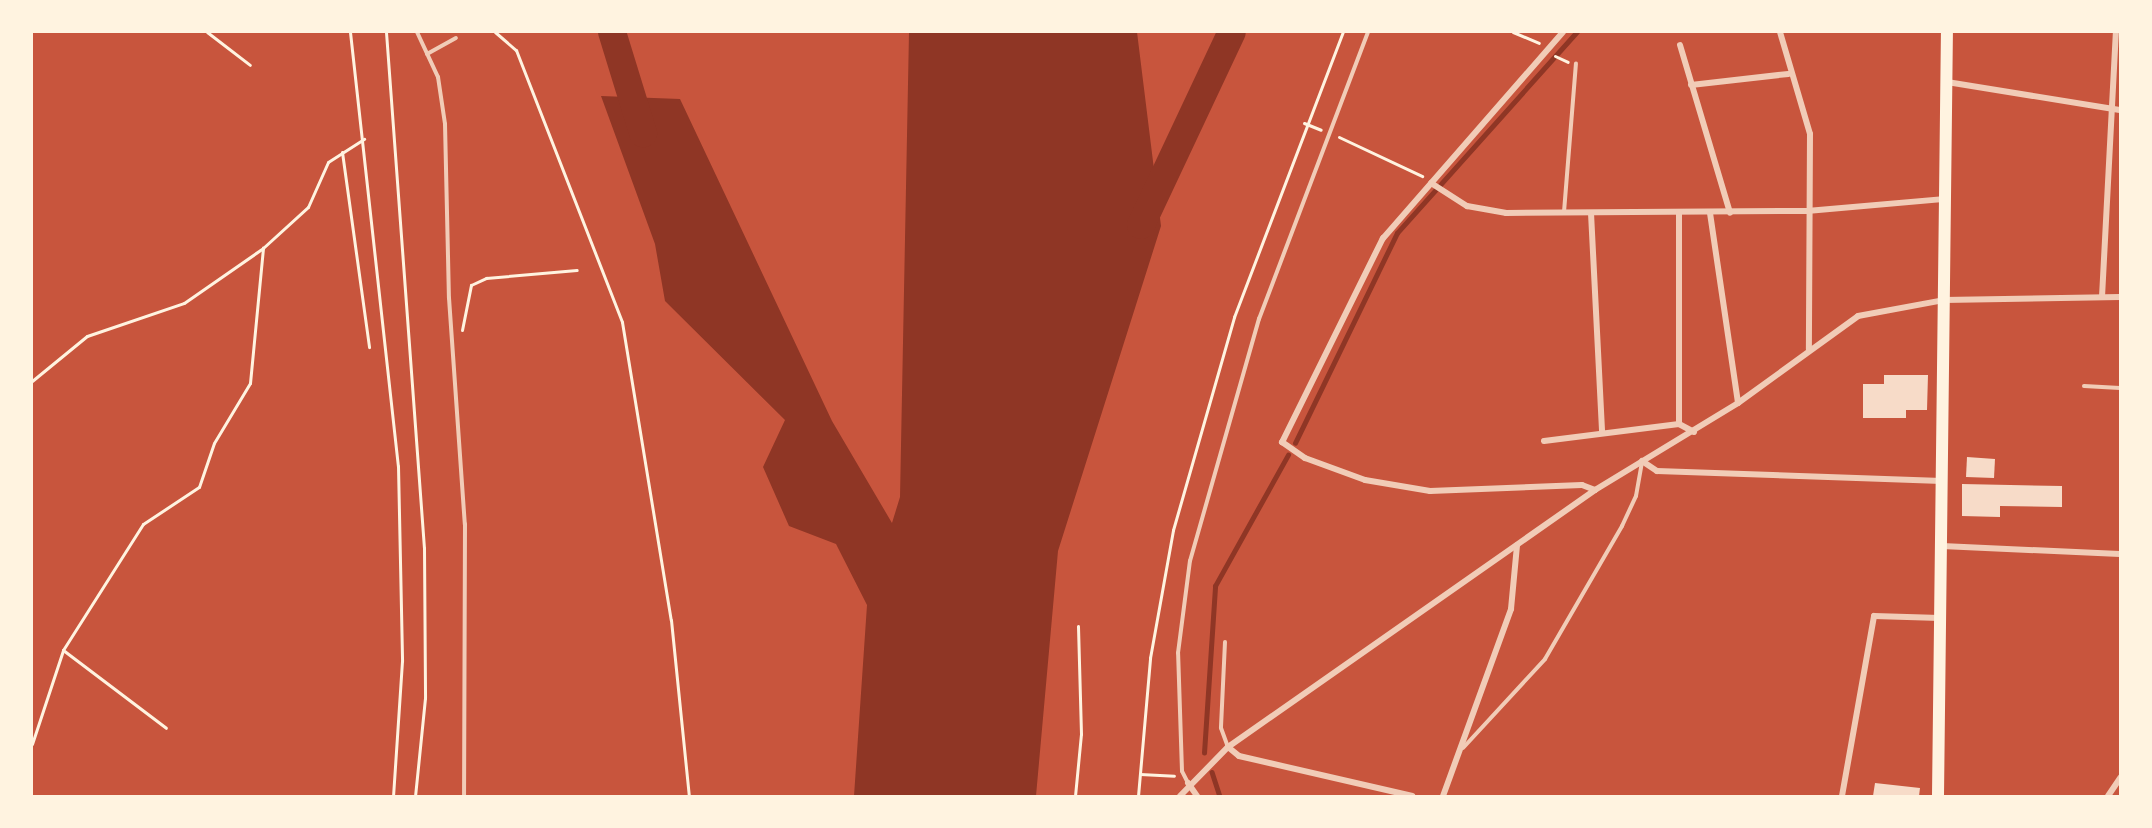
<!DOCTYPE html>
<style>
body{margin:0}
#map{position:relative;width:2152px;height:828px;overflow:hidden;background:#c8553d;font-family:Barlow,sans-serif}
div>[style]{position:absolute}
.water>*{inset:0;background:#8f3625}
.stream>*{height:4.5px;margin:-2.25px;padding:0 2.25px;transform-origin:2.25px;border-radius:2.25px;background:#8f3625}
.river>*{height:28px;margin:-14px;padding:0 14px;transform-origin:14px;border-radius:14px;background:#8f3625}
.building>*{inset:0;background:#f7dbc8}
.path>*{height:3px;margin:-1.5px;padding:0 1.5px;transform-origin:1.5px;border-radius:1.5px;background:#fff3e0}
.service>*{height:4px;margin:-2px;padding:0 2px;transform-origin:2px;border-radius:2px;background:#f1ccb7}
.minor>*{height:6px;margin:-3px;padding:0 3px;transform-origin:3px;border-radius:3px;background:#f1ccb7}
.primary>*{height:12px;margin:-6px;padding:0 6px;transform-origin:6px;border-radius:6px;background:#fff3e0}
span{translate:-50% -50%;white-space:nowrap;text-align:center;line-height:1.15;-webkit-text-stroke:6px #fff3e0;paint-order:stroke}
.frame{position:absolute;inset:0;border:33px solid #fff3e0;pointer-events:none}
</style>
<div id="map">
<div class="water">
<div style="clip-path:polygon(909px 32px,1137px 32px,1161px 226px,1058px 551px,1036px 796px,854px 796px,867px 605px,836px 544px,789px 526px,763px 467px,785px 420px,665px 301px,655px 244px,601px 96px,680px 99px,832px 421px,892px 523px,900px 497px)"></div>
</div>
<div class="stream">
<div style="left:1295px;top:443px;width:233px;rotate:-64.1deg"></div>
<div style="left:1397px;top:233px;width:270px;rotate:-48.2deg"></div>
<div style="left:1204px;top:753px;width:167px;rotate:-86.2deg"></div>
<div style="left:1215px;top:586px;width:150px;rotate:-60.9deg"></div>
<div style="left:1212px;top:772px;width:25px;rotate:72deg"></div>
</div>
<div class="river">
<div style="left:612px;top:32px;width:106px;rotate:72.9deg"></div>
<div style="left:1141px;top:225px;width:213px;rotate:-64.8deg"></div>
</div>
<div class="building">
<div style="clip-path:polygon(1884px 375px,1928px 375px,1927px 410px,1906px 410px,1906px 418px,1863px 418px,1863px 384px,1884px 384px)"></div>
<div style="clip-path:polygon(1967px 457px,1995px 459px,1994px 478px,1966px 477px)"></div>
<div style="clip-path:polygon(1962px 484px,2062px 486px,2062px 507px,2000px 506px,2000px 517px,1962px 516px)"></div>
<div style="clip-path:polygon(1875px 783px,1920px 788px,1919px 796px,1873px 796px)"></div>
</div>
<div class="path">
<div style="left:207px;top:32px;width:54px;rotate:37.5deg"></div>
<div style="left:350px;top:32px;width:437px;rotate:83.7deg"></div>
<div style="left:398px;top:466px;width:195px;rotate:88.8deg"></div>
<div style="left:402px;top:661px;width:135px;rotate:93.8deg"></div>
<div style="left:386px;top:32px;width:517px;rotate:85.79deg"></div>
<div style="left:424px;top:548px;width:150px;rotate:89.6deg"></div>
<div style="left:425px;top:698px;width:99px;rotate:95.8deg"></div>
<div style="left:495px;top:32px;width:28px;rotate:41deg"></div>
<div style="left:516px;top:50px;width:292px;rotate:68.7deg"></div>
<div style="left:622px;top:322px;width:302px;rotate:80.7deg"></div>
<div style="left:671px;top:620px;width:177px;rotate:84.2deg"></div>
<div style="left:1513px;top:32px;width:28px;rotate:23deg"></div>
<div style="left:1555px;top:56px;width:14px;rotate:25deg"></div>
<div style="left:1304px;top:123px;width:18px;rotate:22deg"></div>
<div style="left:1339px;top:137px;width:92px;rotate:25.2deg"></div>
<div style="left:342px;top:152px;width:197px;rotate:82.1deg"></div>
<div style="left:462px;top:330px;width:46px;rotate:-78.7deg"></div>
<div style="left:471px;top:285px;width:17px;rotate:-25deg"></div>
<div style="left:486px;top:278px;width:91px;rotate:-5deg"></div>
<div style="left:32px;top:381px;width:71px;rotate:-39.3deg"></div>
<div style="left:87px;top:336px;width:102px;rotate:-18.8deg"></div>
<div style="left:184px;top:303px;width:96px;rotate:-34.8deg"></div>
<div style="left:263px;top:248px;width:61px;rotate:-42.3deg"></div>
<div style="left:308px;top:207px;width:49px;rotate:-66deg"></div>
<div style="left:328px;top:162px;width:43px;rotate:-32.6deg"></div>
<div style="left:63px;top:650px;width:129px;rotate:37.1deg"></div>
<div style="left:32px;top:744px;width:99px;rotate:-71.7deg"></div>
<div style="left:63px;top:650px;width:149px;rotate:-57.6deg"></div>
<div style="left:143px;top:524px;width:67px;rotate:-33.5deg"></div>
<div style="left:199px;top:487px;width:46px;rotate:-71.2deg"></div>
<div style="left:214px;top:443px;width:70px;rotate:-59deg"></div>
<div style="left:250px;top:383px;width:136px;rotate:-84.5deg"></div>
<div style="left:1140px;top:774px;width:34px;rotate:3deg"></div>
<div style="left:1075px;top:796px;width:62px;rotate:-84.5deg"></div>
<div style="left:1081px;top:734px;width:108px;rotate:-91.6deg"></div>
<div style="left:1138px;top:796px;width:139px;rotate:-85deg"></div>
<div style="left:1150px;top:658px;width:130px;rotate:-79.8deg"></div>
<div style="left:1173px;top:530px;width:222px;rotate:-74deg"></div>
<div style="left:1234px;top:317px;width:305px;rotate:-69.1deg"></div>
</div>
<div class="service">
<div style="left:417px;top:32px;width:50px;rotate:65deg"></div>
<div style="left:438px;top:77px;width:48px;rotate:81.5deg"></div>
<div style="left:445px;top:124px;width:174px;rotate:88.7deg"></div>
<div style="left:449px;top:298px;width:227px;rotate:86deg"></div>
<div style="left:465px;top:524px;width:272px;rotate:90.2deg"></div>
<div style="left:427px;top:54px;width:33px;rotate:-29deg"></div>
<div style="left:1564px;top:212px;width:149px;rotate:-85.4deg"></div>
<div style="left:2084px;top:386px;width:36px;rotate:3deg"></div>
<div style="left:1225px;top:642px;width:86px;rotate:92.7deg"></div>
<div style="left:1221px;top:728px;width:20px;rotate:70deg"></div>
<div style="left:1463px;top:748px;width:121px;rotate:-47.3deg"></div>
<div style="left:1545px;top:659px;width:154px;rotate:-59.9deg"></div>
<div style="left:1622px;top:526px;width:33px;rotate:-65deg"></div>
<div style="left:1636px;top:496px;width:36px;rotate:-80deg"></div>
<div style="left:1188px;top:783px;width:13px;rotate:-117deg"></div>
<div style="left:1182px;top:771px;width:118px;rotate:-91.9deg"></div>
<div style="left:1178px;top:653px;width:93px;rotate:-82.6deg"></div>
<div style="left:1190px;top:561px;width:252px;rotate:-74.1deg"></div>
<div style="left:1259px;top:319px;width:307px;rotate:-69.2deg"></div>
</div>
<div class="minor">
<div style="left:1563px;top:32px;width:274px;rotate:131.1deg"></div>
<div style="left:1383px;top:238px;width:228px;rotate:116.3deg"></div>
<div style="left:1282px;top:442px;width:28px;rotate:35deg"></div>
<div style="left:1305px;top:458px;width:64px;rotate:20.1deg"></div>
<div style="left:1365px;top:480px;width:66px;rotate:9.6deg"></div>
<div style="left:1430px;top:491px;width:152px;rotate:-2.3deg"></div>
<div style="left:1582px;top:485px;width:14px;rotate:21deg"></div>
<div style="left:1780px;top:32px;width:106px;rotate:73.6deg"></div>
<div style="left:1810px;top:134px;width:215px;rotate:90.3deg"></div>
<div style="left:1680px;top:45px;width:175px;rotate:73.4deg"></div>
<div style="left:1947px;top:82px;width:175px;rotate:9.2deg"></div>
<div style="left:1691px;top:85px;width:98px;rotate:-6.5deg"></div>
<div style="left:1431px;top:183px;width:43px;rotate:32.6deg"></div>
<div style="left:1467px;top:206px;width:40px;rotate:10deg"></div>
<div style="left:1506px;top:213px;width:301px;rotate:-0.4deg"></div>
<div style="left:1807px;top:211px;width:139px;rotate:-5deg"></div>
<div style="left:1591px;top:213px;width:218px;rotate:87.1deg"></div>
<div style="left:1710px;top:213px;width:192px;rotate:81.6deg"></div>
<div style="left:2102px;top:297px;width:265px;rotate:-87deg"></div>
<div style="left:1679px;top:424px;width:211px;rotate:-90deg"></div>
<div style="left:1544px;top:441px;width:136px;rotate:-7.2deg"></div>
<div style="left:1679px;top:424px;width:17px;rotate:28deg"></div>
<div style="left:1642px;top:461px;width:18px;rotate:34deg"></div>
<div style="left:1657px;top:471px;width:285px;rotate:2deg"></div>
<div style="left:1942px;top:546px;width:178px;rotate:2.6deg"></div>
<div style="left:1228px;top:747px;width:14px;rotate:39deg"></div>
<div style="left:1239px;top:756px;width:178px;rotate:13deg"></div>
<div style="left:1188px;top:783px;width:16px;rotate:55deg"></div>
<div style="left:1180px;top:796px;width:69px;rotate:-45.6deg"></div>
<div style="left:1228px;top:747px;width:448px;rotate:-35deg"></div>
<div style="left:1595px;top:490px;width:167px;rotate:-31.3deg"></div>
<div style="left:1738px;top:403px;width:148px;rotate:-35.9deg"></div>
<div style="left:1858px;top:316px;width:87px;rotate:-10.5deg"></div>
<div style="left:1944px;top:300px;width:176px;rotate:-1deg"></div>
<div style="left:1443px;top:796px;width:199px;rotate:-70deg"></div>
<div style="left:1511px;top:609px;width:64px;rotate:-84.6deg"></div>
<div style="left:1842px;top:796px;width:183px;rotate:-79.9deg"></div>
<div style="left:1874px;top:616px;width:66px;rotate:1.7deg"></div>
<div style="left:2108px;top:796px;width:22px;rotate:-56deg"></div>
</div>
<div class="primary">
<div style="left:1938px;top:796px;width:764px;rotate:-89.33deg"></div>
</div>
<div class="frame"></div>
</div>
